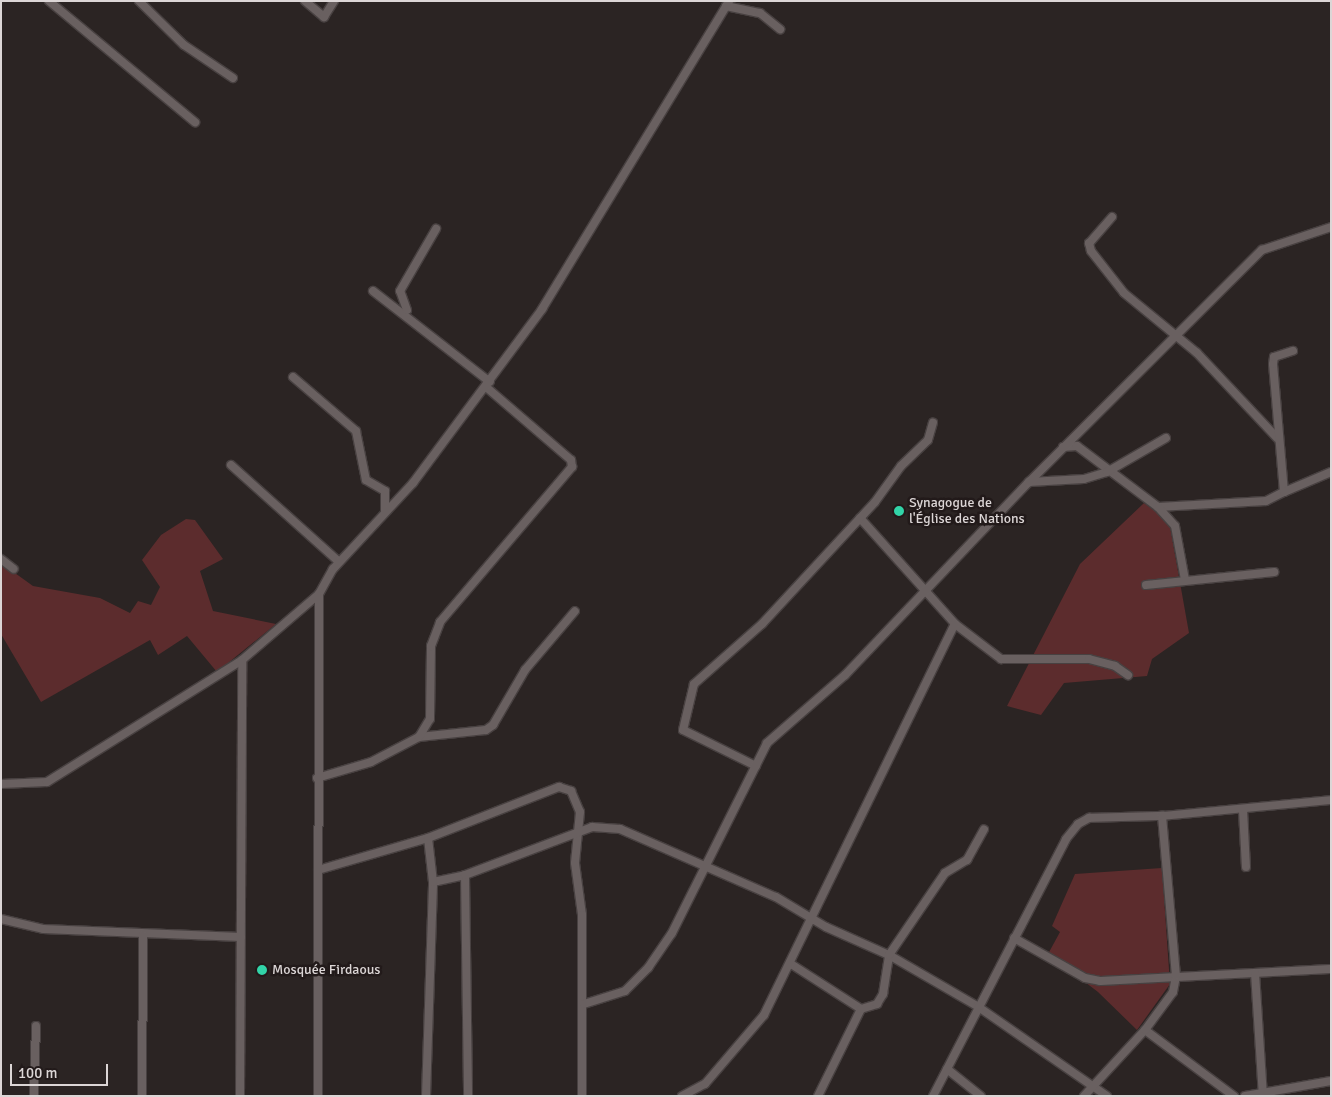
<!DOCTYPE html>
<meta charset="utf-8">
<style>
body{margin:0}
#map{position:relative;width:1332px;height:1097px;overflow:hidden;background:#2b2423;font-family:Signika,sans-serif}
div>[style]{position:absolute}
.green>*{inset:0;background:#5c2c2d}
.roads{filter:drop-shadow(1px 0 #484141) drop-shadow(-1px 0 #484141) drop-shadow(0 1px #484141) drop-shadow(0 -1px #484141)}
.minor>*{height:8px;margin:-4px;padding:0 4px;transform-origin:4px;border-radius:4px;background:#696060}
.dots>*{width:14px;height:14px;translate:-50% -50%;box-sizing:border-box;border:2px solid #221a1a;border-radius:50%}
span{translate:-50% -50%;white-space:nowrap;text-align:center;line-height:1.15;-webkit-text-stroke:5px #221a1a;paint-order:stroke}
.poi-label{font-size:14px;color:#dcd6d6}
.left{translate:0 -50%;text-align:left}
.frame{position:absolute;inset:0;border:2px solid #dcd6d6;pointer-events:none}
.scale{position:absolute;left:10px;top:1064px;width:98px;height:22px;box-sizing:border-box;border:2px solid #dcd6d6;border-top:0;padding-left:6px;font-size:15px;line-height:18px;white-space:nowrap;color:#dcd6d6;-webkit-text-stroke:4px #221a1a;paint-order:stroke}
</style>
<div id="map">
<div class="green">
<div style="clip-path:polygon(1144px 503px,1169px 521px,1189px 633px,1152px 659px,1147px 676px,1064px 683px,1041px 715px,1007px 706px,1080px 564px)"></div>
<div style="clip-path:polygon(186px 519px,195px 520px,223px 559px,200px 571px,213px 611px,276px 624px,217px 672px,187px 636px,158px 655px,150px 640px,41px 702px,1px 634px,1px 563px,33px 586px,100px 598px,130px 613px,138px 601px,151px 605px,160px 587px,142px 560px,161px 535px)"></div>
<div style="clip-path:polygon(1162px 868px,1170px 984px,1137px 1030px,1098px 992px,1048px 954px,1060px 932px,1052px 926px,1075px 874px)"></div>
</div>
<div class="roads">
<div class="minor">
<div style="left:49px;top:1px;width:190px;rotate:39.7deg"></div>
<div style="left:139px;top:1px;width:63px;rotate:44.4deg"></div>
<div style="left:184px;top:45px;width:59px;rotate:34deg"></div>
<div style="left:305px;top:1px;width:25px;rotate:40deg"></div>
<div style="left:324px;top:17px;width:19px;rotate:-58deg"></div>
<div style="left:726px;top:6px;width:35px;rotate:12deg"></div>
<div style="left:760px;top:13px;width:26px;rotate:39deg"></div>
<div style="left:1112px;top:217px;width:35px;rotate:131deg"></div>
<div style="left:1089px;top:243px;width:8px;rotate:76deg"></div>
<div style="left:1091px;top:251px;width:53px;rotate:51.8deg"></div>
<div style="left:1124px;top:293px;width:94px;rotate:39.4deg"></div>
<div style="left:1197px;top:353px;width:117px;rotate:46.7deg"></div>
<div style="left:373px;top:291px;width:148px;rotate:37.9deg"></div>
<div style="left:407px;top:310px;width:20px;rotate:-110deg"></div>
<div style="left:400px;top:291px;width:72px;rotate:-59.9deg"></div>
<div style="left:293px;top:377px;width:83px;rotate:40.6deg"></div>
<div style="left:356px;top:431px;width:50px;rotate:78.5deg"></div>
<div style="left:366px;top:480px;width:22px;rotate:30deg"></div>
<div style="left:385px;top:491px;width:20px;rotate:90deg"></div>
<div style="left:1063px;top:447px;width:14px;rotate:-4deg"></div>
<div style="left:1077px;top:446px;width:101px;rotate:37deg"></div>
<div style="left:1158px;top:507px;width:108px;rotate:-3.2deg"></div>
<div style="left:1266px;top:501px;width:20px;rotate:-27deg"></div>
<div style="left:1284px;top:492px;width:128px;rotate:-94.9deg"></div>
<div style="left:1273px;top:364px;width:7px;rotate:-82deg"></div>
<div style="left:1274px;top:357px;width:20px;rotate:-18deg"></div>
<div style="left:231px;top:465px;width:145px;rotate:41.9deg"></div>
<div style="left:1029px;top:482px;width:55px;rotate:-3.1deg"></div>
<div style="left:1084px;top:479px;width:24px;rotate:-17deg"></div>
<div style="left:1107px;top:472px;width:68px;rotate:-30deg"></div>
<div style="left:1284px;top:492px;width:51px;rotate:-23.1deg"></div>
<div style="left:1158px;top:507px;width:25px;rotate:48deg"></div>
<div style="left:1175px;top:526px;width:55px;rotate:79.5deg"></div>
<div style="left:860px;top:518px;width:142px;rotate:48.1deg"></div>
<div style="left:955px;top:624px;width:58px;rotate:37.3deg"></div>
<div style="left:1001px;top:659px;width:88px"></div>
<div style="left:1089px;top:659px;width:27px;rotate:15deg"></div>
<div style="left:1115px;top:666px;width:16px;rotate:35deg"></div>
<div style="left:1px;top:559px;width:16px;rotate:38deg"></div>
<div style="left:1146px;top:585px;width:129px;rotate:-5.8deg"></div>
<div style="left:419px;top:737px;width:67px;rotate:-6deg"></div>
<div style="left:486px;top:730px;width:9px;rotate:-36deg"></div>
<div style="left:493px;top:725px;width:64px;rotate:-59.8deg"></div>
<div style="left:525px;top:670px;width:77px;rotate:-49.7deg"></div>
<div style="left:756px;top:766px;width:81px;rotate:-153.7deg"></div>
<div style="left:683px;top:730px;width:47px;rotate:-76.6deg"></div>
<div style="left:694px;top:684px;width:91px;rotate:-41.4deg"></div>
<div style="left:762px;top:624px;width:166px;rotate:-47.2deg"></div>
<div style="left:875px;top:502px;width:44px;rotate:-54.2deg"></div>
<div style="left:901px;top:466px;width:37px;rotate:-44deg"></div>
<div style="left:928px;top:440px;width:18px;rotate:-74deg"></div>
<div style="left:317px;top:778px;width:56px;rotate:-16.5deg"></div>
<div style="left:371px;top:762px;width:54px;rotate:-27.5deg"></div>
<div style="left:419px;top:737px;width:21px;rotate:-59deg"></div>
<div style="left:430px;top:719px;width:73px;rotate:-89.2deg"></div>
<div style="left:431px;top:646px;width:26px;rotate:-69deg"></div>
<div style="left:440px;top:622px;width:204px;rotate:-49.6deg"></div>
<div style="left:572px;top:467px;width:7px;rotate:-98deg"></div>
<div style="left:571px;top:460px;width:112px;rotate:-139.3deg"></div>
<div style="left:1px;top:784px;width:46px;rotate:-2.5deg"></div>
<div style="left:47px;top:782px;width:230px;rotate:-32deg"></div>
<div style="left:242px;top:660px;width:101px;rotate:-40.6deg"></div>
<div style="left:319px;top:594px;width:29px;rotate:-61deg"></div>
<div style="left:333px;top:569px;width:117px;rotate:-47.1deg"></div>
<div style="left:413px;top:483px;width:217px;rotate:-53.4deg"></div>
<div style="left:542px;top:309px;width:360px;rotate:-58.7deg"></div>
<div style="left:1243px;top:810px;width:57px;rotate:87deg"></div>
<div style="left:318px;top:870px;width:115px;rotate:-16.2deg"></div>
<div style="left:428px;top:838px;width:141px;rotate:-21.3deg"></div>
<div style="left:559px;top:787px;width:13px;rotate:18deg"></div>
<div style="left:571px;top:791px;width:23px;rotate:67deg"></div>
<div style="left:580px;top:812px;width:51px;rotate:95.6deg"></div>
<div style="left:575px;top:863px;width:52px;rotate:82.3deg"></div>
<div style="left:582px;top:915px;width:181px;rotate:90deg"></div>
<div style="left:465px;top:875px;width:221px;rotate:89.2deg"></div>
<div style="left:433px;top:882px;width:33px;rotate:-12deg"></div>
<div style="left:465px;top:875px;width:136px;rotate:-20.7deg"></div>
<div style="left:592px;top:827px;width:28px;rotate:4deg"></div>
<div style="left:620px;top:829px;width:170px;rotate:23.6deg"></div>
<div style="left:776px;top:897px;width:58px;rotate:31deg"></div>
<div style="left:826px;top:927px;width:69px;rotate:24deg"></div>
<div style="left:889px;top:955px;width:102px;rotate:30.1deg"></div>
<div style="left:977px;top:1006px;width:158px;rotate:34.7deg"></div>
<div style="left:1px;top:919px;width:43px;rotate:13.4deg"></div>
<div style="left:43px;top:929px;width:198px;rotate:2.3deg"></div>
<div style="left:1014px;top:938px;width:81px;rotate:29.4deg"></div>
<div style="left:1085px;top:978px;width:15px;rotate:11deg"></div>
<div style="left:1100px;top:981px;width:231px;rotate:-3deg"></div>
<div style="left:791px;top:964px;width:83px;rotate:32.7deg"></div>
<div style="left:1255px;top:973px;width:123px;rotate:86.3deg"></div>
<div style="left:584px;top:1004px;width:43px;rotate:-17.6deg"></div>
<div style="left:625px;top:991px;width:33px;rotate:-45deg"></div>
<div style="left:648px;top:968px;width:42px;rotate:-55.6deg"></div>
<div style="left:672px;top:933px;width:212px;rotate:-63.4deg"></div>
<div style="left:767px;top:743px;width:103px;rotate:-41.1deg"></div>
<div style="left:845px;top:675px;width:267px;rotate:-46.4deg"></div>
<div style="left:1029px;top:482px;width:329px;rotate:-44.9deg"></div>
<div style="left:1262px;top:250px;width:73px;rotate:-18.4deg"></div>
<div style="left:1145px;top:1030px;width:111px;rotate:36.6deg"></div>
<div style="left:947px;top:1069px;width:43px;rotate:38.5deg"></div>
<div style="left:34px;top:1096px;width:70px;rotate:-88.4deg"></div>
<div style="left:142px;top:1096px;width:161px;rotate:-89.6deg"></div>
<div style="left:240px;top:1096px;width:436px;rotate:-89.7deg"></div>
<div style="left:318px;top:1096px;width:502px;rotate:-89.89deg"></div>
<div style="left:426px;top:1096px;width:214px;rotate:-88.1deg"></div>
<div style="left:433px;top:882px;width:44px;rotate:-96.5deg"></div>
<div style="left:682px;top:1096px;width:26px;rotate:-28deg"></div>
<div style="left:705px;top:1084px;width:91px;rotate:-49.5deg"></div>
<div style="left:764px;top:1015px;width:435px;rotate:-64deg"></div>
<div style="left:818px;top:1096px;width:97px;rotate:-63.7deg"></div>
<div style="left:861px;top:1009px;width:17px;rotate:-17deg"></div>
<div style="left:877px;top:1004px;width:12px;rotate:-59deg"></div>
<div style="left:883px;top:994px;width:39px;rotate:-81deg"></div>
<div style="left:889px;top:955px;width:99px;rotate:-55.7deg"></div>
<div style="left:945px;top:873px;width:26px;rotate:-31deg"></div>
<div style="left:967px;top:860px;width:35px;rotate:-61deg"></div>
<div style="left:933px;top:1096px;width:289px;rotate:-62.6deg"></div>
<div style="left:1066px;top:839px;width:19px;rotate:-51deg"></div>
<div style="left:1078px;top:824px;width:13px;rotate:-29deg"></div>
<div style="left:1089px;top:818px;width:73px;rotate:-1.6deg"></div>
<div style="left:1084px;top:1096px;width:90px;rotate:-47.3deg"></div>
<div style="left:1145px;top:1030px;width:47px;rotate:-53.6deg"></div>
<div style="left:1173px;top:992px;width:16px;rotate:-79deg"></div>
<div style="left:1176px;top:976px;width:161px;rotate:-95deg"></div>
<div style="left:1162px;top:816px;width:170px;rotate:-5.4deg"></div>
<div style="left:1245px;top:1096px;width:87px;rotate:-9.9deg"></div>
</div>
</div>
<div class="dots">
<div style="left:899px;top:511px;background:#32d4a8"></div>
<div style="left:262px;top:970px;background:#32d4a8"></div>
</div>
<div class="poi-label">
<span class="left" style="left:909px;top:511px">Synagogue de<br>l'Église des Nations</span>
<span class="left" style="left:272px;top:970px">Mosquée Firdaous</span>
</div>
<div class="frame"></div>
<div class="scale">100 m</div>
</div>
